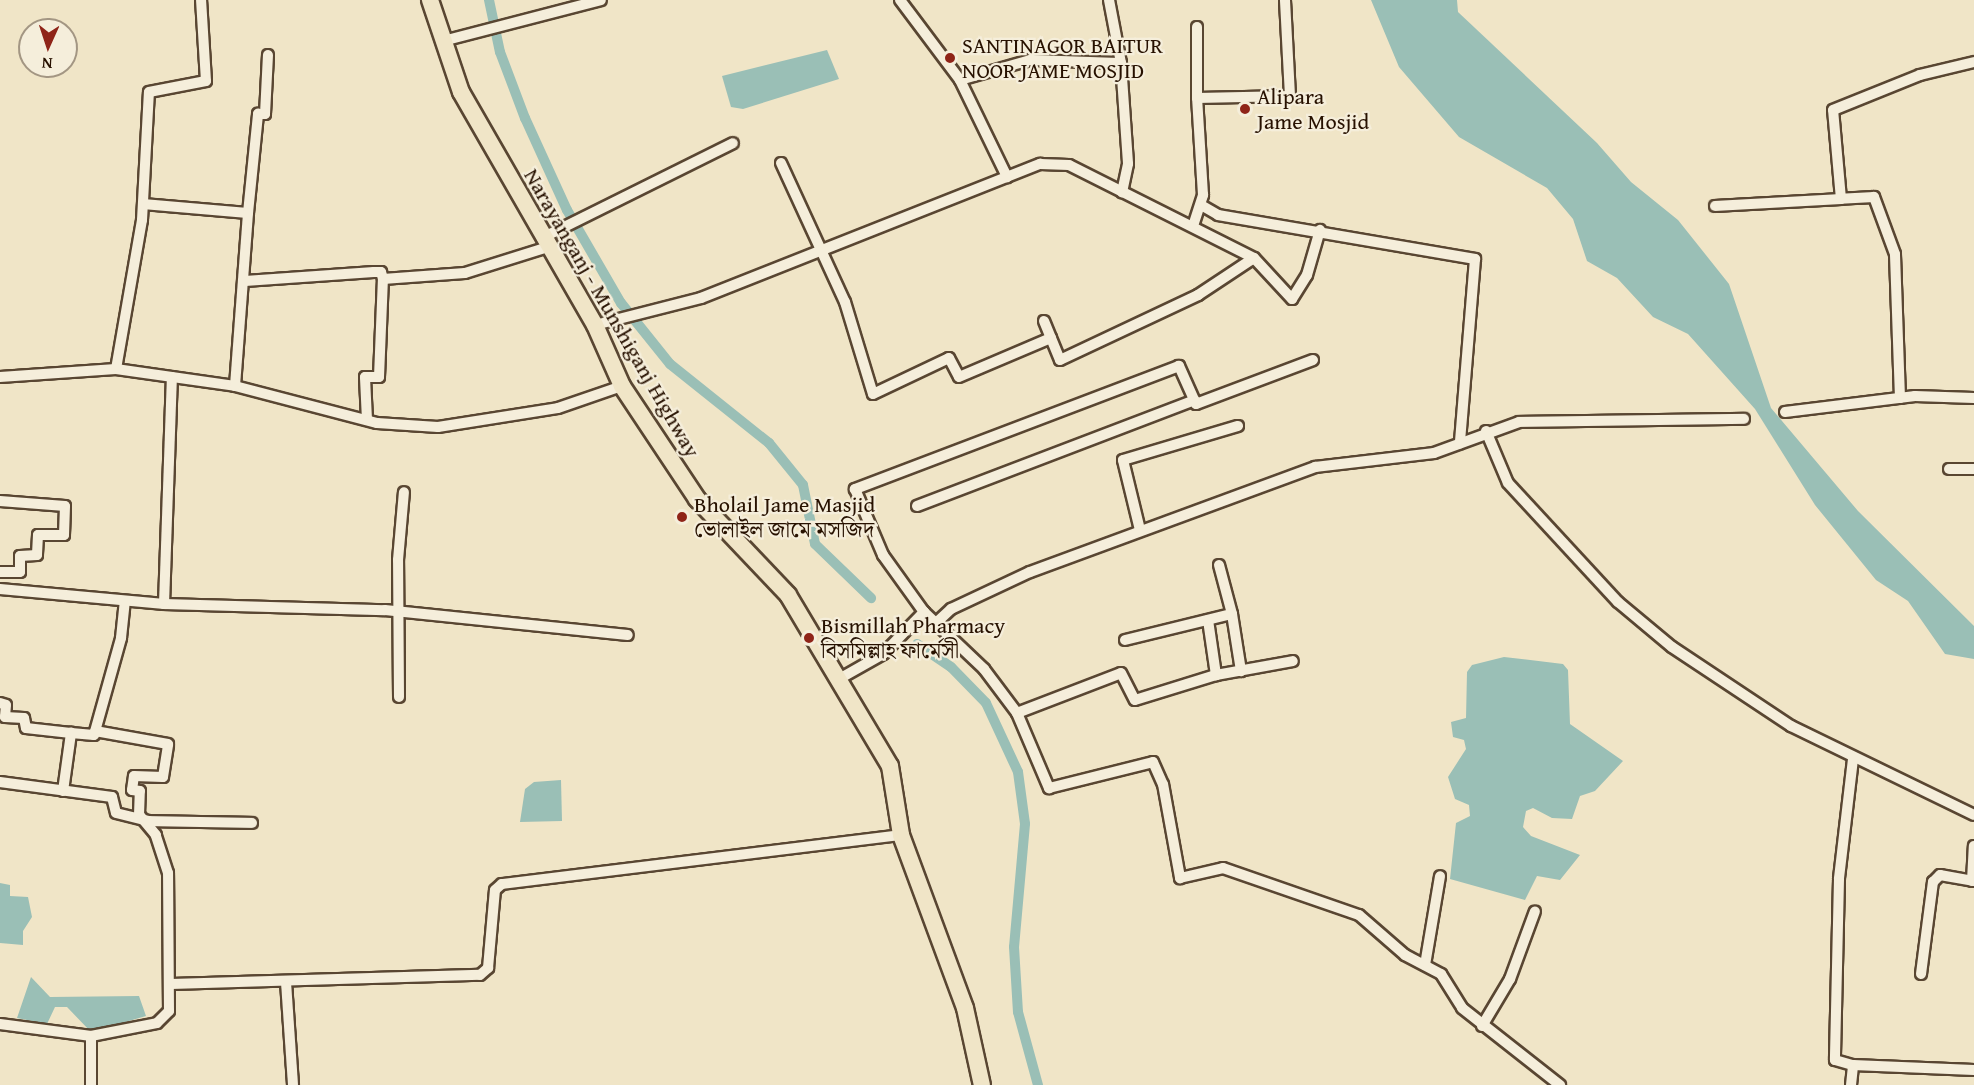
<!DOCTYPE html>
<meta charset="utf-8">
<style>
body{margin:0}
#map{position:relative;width:1974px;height:1085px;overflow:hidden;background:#f0e5c7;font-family:"Gentium Book Plus","Noto Serif Bengali",serif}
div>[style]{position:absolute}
.water>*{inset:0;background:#9abfb6}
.canal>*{height:10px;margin:-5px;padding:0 5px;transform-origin:5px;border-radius:5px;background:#9abfb6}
.roads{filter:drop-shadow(2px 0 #594632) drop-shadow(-2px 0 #594632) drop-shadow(0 2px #594632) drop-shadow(0 -2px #594632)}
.minor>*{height:10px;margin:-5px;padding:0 5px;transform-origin:5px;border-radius:5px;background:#f5eedb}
.primary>*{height:16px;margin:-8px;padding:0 8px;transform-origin:8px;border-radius:8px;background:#f0e5c7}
.dots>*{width:16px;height:16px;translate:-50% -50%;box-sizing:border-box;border:3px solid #f5eedb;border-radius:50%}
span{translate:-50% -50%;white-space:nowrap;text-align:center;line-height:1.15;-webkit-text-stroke:4.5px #f5eedb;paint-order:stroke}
.poi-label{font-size:22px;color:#271100}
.left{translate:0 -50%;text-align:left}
.street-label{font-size:22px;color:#271100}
.north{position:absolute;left:18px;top:18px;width:60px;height:60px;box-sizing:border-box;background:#f5eedb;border:2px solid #a39683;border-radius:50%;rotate:183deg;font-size:16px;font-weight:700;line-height:24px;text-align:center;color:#271100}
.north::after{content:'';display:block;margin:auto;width:21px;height:27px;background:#8f2418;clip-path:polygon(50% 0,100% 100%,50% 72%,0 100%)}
</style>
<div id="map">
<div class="water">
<div style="clip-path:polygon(1371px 0,1457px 0,1458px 12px,1597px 143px,1631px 182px,1678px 220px,1729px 284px,1771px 408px,1858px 511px,1974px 626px,1974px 659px,1945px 654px,1908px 601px,1876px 580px,1815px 505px,1755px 409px,1688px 334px,1653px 317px,1617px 278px,1587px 261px,1573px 219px,1547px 188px,1459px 137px,1399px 67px)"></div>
<div style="clip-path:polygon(827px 50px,839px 79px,743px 109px,731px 107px,722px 76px)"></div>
<div style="clip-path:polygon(1504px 657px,1563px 664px,1568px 670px,1570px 724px,1623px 761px,1595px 791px,1580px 796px,1572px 819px,1552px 818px,1533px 808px,1526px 811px,1523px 827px,1531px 836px,1580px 855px,1560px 880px,1537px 876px,1525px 900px,1450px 879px,1456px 823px,1470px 816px,1469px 805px,1455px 799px,1448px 777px,1466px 749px,1464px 740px,1453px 737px,1451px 722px,1466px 718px,1467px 672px,1472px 665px)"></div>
<div style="clip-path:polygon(561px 780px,562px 821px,520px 822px,525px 789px,534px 782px)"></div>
<div style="clip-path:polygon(0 883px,10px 885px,10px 896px,28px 897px,32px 917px,23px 931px,23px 945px,0 943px)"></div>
<div style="clip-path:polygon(31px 977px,50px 997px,139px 996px,146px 1016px,91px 1032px,67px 1007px,55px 1007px,47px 1024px,17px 1018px)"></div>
</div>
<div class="canal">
<div style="left:489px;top:0;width:53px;rotate:78.1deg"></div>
<div style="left:500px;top:52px;width:71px;rotate:69.3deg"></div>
<div style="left:525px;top:118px;width:101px;rotate:65.5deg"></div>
<div style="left:567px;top:210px;width:108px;rotate:59.9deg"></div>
<div style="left:621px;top:303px;width:78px;rotate:51.2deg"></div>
<div style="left:670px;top:364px;width:127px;rotate:38.6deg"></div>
<div style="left:769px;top:443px;width:54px;rotate:51deg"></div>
<div style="left:803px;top:485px;width:60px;rotate:78.5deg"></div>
<div style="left:815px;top:544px;width:78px;rotate:44deg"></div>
<div style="left:917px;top:644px;width:41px;rotate:34.1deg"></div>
<div style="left:951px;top:667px;width:50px;rotate:45.8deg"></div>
<div style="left:986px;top:703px;width:76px;rotate:65.1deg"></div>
<div style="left:1018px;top:772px;width:52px;rotate:82.3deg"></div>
<div style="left:1025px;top:824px;width:123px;rotate:95.1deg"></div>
<div style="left:1014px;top:947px;width:65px;rotate:86.5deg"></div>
<div style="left:1018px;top:1012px;width:76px;rotate:74.7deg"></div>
</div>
<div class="roads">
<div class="minor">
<div style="left:900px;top:0;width:100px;rotate:53.1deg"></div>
<div style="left:960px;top:80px;width:108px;rotate:64.1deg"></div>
<div style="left:1109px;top:0;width:64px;rotate:79.2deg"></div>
<div style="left:1121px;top:63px;width:101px;rotate:86deg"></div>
<div style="left:1128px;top:164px;width:29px;rotate:102deg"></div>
<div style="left:1197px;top:27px;width:71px;rotate:90deg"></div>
<div style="left:443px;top:41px;width:163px;rotate:-14.5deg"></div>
<div style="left:960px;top:80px;width:73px;rotate:-15.9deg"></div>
<div style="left:1030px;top:60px;width:91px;rotate:1.9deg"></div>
<div style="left:781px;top:163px;width:153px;rotate:65.3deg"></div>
<div style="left:845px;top:302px;width:96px;rotate:73.1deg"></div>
<div style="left:873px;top:394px;width:84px;rotate:-25.3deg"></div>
<div style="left:949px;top:358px;width:21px;rotate:62deg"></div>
<div style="left:959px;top:377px;width:100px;rotate:-23deg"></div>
<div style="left:143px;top:204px;width:105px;rotate:4.9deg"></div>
<div style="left:248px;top:213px;width:100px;rotate:-84.2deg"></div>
<div style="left:258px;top:114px;width:7px"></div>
<div style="left:265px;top:114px;width:59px;rotate:-87.1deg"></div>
<div style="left:1201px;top:205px;width:20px;rotate:30deg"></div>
<div style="left:1218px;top:215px;width:261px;rotate:9.7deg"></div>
<div style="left:1475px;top:259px;width:185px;rotate:94.7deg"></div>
<div style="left:1715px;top:206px;width:126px;rotate:-3.2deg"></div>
<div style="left:1193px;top:226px;width:33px;rotate:-72deg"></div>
<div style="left:1203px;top:195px;width:97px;rotate:-93.5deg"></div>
<div style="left:1197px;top:98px;width:93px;rotate:-1.2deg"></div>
<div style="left:1290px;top:96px;width:96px;rotate:-93deg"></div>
<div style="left:542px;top:238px;width:213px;rotate:-26.4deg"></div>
<div style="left:245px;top:281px;width:129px;rotate:-4deg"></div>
<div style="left:374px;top:272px;width:7px"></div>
<div style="left:381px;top:272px;width:7px;rotate:74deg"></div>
<div style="left:1044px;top:321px;width:42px;rotate:67.7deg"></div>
<div style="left:1060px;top:360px;width:153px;rotate:-25.2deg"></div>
<div style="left:1198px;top:295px;width:67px;rotate:-33.5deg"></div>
<div style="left:595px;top:325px;width:109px;rotate:-14.3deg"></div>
<div style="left:701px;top:298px;width:365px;rotate:-21.6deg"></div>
<div style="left:1040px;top:164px;width:29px;rotate:2deg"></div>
<div style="left:1069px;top:165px;width:207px;rotate:26.7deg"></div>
<div style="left:1254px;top:258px;width:56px;rotate:47.2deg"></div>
<div style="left:1292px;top:299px;width:28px;rotate:-58deg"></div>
<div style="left:1307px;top:275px;width:47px;rotate:-73.9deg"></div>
<div style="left:1313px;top:360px;width:125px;rotate:159.4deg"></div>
<div style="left:1196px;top:404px;width:42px;rotate:-114.1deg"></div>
<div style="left:1179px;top:366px;width:347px;rotate:159.2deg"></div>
<div style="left:855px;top:489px;width:72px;rotate:67deg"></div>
<div style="left:883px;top:555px;width:70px;rotate:54.3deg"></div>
<div style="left:924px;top:612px;width:83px;rotate:43.5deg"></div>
<div style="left:984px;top:669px;width:55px;rotate:53.1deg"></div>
<div style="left:1017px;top:713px;width:82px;rotate:66.9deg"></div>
<div style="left:1049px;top:788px;width:107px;rotate:-14deg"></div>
<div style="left:1153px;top:762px;width:24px;rotate:66deg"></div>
<div style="left:1163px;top:784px;width:96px;rotate:79.7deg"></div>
<div style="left:1180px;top:878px;width:44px;rotate:-13.1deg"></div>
<div style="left:1223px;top:868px;width:144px;rotate:19.1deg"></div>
<div style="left:1359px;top:915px;width:61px;rotate:41deg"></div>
<div style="left:1405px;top:955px;width:41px;rotate:27.8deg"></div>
<div style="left:1441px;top:974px;width:40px;rotate:58deg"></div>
<div style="left:1462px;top:1008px;width:125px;rotate:38.2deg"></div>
<div style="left:116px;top:369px;width:151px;rotate:-80.1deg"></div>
<div style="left:142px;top:220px;width:128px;rotate:-86.9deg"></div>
<div style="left:149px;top:92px;width:58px;rotate:-10.9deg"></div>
<div style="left:206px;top:81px;width:81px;rotate:-93.5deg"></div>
<div style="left:0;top:377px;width:116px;rotate:-3.9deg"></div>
<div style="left:116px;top:369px;width:120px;rotate:8.1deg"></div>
<div style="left:235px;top:386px;width:147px;rotate:14.6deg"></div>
<div style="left:377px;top:423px;width:61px;rotate:3.8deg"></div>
<div style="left:438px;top:427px;width:121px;rotate:-9deg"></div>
<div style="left:558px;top:408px;width:68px;rotate:-19deg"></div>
<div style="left:235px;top:386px;width:173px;rotate:-85.7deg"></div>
<div style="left:1900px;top:398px;width:144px;rotate:-92deg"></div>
<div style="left:1895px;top:254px;width:61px;rotate:-110.2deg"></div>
<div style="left:1874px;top:197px;width:33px;rotate:177deg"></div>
<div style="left:1841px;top:199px;width:89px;rotate:-95.1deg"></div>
<div style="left:1833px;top:110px;width:94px;rotate:-21.9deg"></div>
<div style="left:1920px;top:75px;width:56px;rotate:-13.5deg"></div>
<div style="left:1785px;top:412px;width:131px;rotate:-7deg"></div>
<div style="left:1915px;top:396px;width:59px;rotate:1.9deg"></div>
<div style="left:367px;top:420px;width:43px;rotate:-92.7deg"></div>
<div style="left:365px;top:377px;width:14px"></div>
<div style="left:379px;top:377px;width:98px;rotate:-87.7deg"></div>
<div style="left:383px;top:279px;width:82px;rotate:-4.2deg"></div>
<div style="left:465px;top:273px;width:87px;rotate:-17.4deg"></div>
<div style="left:1486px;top:431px;width:56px;rotate:67.1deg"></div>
<div style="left:1508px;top:483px;width:162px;rotate:47.3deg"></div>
<div style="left:1618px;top:602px;width:70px;rotate:39.8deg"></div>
<div style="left:1672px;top:647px;width:143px;rotate:33.6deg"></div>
<div style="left:1791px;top:726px;width:203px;rotate:25.9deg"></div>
<div style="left:1949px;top:469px;width:25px"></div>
<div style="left:0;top:501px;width:65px;rotate:4.4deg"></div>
<div style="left:65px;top:506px;width:29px;rotate:92deg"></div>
<div style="left:64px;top:535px;width:26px;rotate:180deg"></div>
<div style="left:38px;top:535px;width:20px;rotate:93deg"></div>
<div style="left:37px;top:555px;width:17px;rotate:177deg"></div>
<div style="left:20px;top:556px;width:16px;rotate:90deg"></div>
<div style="left:20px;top:572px;width:20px;rotate:180deg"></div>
<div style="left:917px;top:506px;width:297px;rotate:-20.9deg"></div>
<div style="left:1140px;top:530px;width:72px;rotate:-103.7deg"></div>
<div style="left:1123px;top:460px;width:120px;rotate:-16.5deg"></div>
<div style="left:1219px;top:565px;width:51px;rotate:75.1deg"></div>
<div style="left:0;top:589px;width:165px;rotate:5.2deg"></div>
<div style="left:164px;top:604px;width:221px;rotate:1.6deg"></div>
<div style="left:385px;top:610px;width:244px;rotate:5.9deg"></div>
<div style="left:164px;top:604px;width:227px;rotate:-88deg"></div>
<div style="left:1208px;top:620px;width:56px;rotate:81.7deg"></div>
<div style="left:936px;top:623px;width:21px;rotate:-43deg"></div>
<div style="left:951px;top:609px;width:87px;rotate:-25.1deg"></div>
<div style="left:1030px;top:572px;width:304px;rotate:-20.2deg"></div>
<div style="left:1315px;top:467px;width:120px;rotate:-6.7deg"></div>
<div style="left:1434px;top:453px;width:90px;rotate:-20deg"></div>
<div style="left:1519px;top:422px;width:225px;rotate:-0.8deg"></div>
<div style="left:1125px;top:640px;width:110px;rotate:-13.7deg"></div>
<div style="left:1232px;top:614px;width:58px;rotate:81deg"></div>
<div style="left:839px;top:679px;width:51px;rotate:-29.6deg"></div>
<div style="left:883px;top:654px;width:59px;rotate:-45.7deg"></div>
<div style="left:399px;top:697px;width:137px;rotate:-90.4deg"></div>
<div style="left:398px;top:560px;width:68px;rotate:-85deg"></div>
<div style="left:0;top:703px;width:6px;rotate:18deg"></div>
<div style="left:6px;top:705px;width:12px;rotate:95deg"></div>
<div style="left:5px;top:717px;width:19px;rotate:3deg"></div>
<div style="left:24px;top:718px;width:10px;rotate:79deg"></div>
<div style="left:26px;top:728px;width:45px;rotate:6.3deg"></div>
<div style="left:1017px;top:713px;width:111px;rotate:-21deg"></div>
<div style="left:1121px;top:673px;width:30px;rotate:63deg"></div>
<div style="left:1135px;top:700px;width:85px;rotate:-17.2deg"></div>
<div style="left:1216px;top:675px;width:78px;rotate:-10.3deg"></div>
<div style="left:1853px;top:759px;width:121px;rotate:96.7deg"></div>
<div style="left:1839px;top:879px;width:181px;rotate:91.3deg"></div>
<div style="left:1835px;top:1060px;width:19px;rotate:16deg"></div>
<div style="left:1853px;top:1065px;width:121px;rotate:2.4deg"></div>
<div style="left:0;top:782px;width:113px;rotate:7.6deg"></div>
<div style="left:112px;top:797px;width:16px;rotate:76deg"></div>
<div style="left:116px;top:813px;width:34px;rotate:14deg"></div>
<div style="left:149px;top:821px;width:103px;rotate:1.1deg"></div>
<div style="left:63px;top:791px;width:59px;rotate:-82.1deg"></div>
<div style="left:71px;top:733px;width:23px;rotate:5deg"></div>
<div style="left:94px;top:735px;width:101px;rotate:-74.4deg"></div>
<div style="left:121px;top:638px;width:37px;rotate:-84deg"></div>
<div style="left:1972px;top:881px;width:35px;rotate:-87deg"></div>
<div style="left:1425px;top:965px;width:90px;rotate:-80.4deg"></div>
<div style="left:1921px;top:974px;width:93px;rotate:-82.6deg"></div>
<div style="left:1933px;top:882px;width:10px;rotate:-45deg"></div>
<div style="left:1940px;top:875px;width:35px;rotate:10deg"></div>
<div style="left:286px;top:982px;width:103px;rotate:86.1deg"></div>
<div style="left:171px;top:984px;width:309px;rotate:-1.7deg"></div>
<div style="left:480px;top:975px;width:11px;rotate:-41deg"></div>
<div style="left:488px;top:968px;width:78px;rotate:-84.9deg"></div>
<div style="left:495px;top:890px;width:9px;rotate:-41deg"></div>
<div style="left:502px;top:884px;width:402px;rotate:-7deg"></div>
<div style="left:0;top:1024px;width:92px;rotate:7.5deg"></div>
<div style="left:91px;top:1036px;width:67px;rotate:-11.1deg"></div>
<div style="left:157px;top:1023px;width:17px;rotate:-45deg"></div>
<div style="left:169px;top:1011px;width:138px;rotate:-90.4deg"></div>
<div style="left:168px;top:873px;width:40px;rotate:-108deg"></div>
<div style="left:156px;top:835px;width:26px;rotate:-130deg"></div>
<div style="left:139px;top:815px;width:24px;rotate:-88deg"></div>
<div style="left:140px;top:791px;width:8px;rotate:-173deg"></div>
<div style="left:132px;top:790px;width:14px;rotate:-82deg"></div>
<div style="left:134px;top:776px;width:29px;rotate:2deg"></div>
<div style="left:163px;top:777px;width:33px;rotate:-81deg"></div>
<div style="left:168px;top:744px;width:74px;rotate:-169.9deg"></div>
<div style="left:1482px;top:1026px;width:55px;rotate:-59.2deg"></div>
<div style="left:1510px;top:979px;width:72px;rotate:-69.8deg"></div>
<div style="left:91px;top:1085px;width:49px;rotate:-90deg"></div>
<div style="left:1851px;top:1085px;width:20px;rotate:-84deg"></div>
</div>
<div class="primary">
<div style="left:430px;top:0;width:97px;rotate:71.4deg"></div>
<div style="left:461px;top:92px;width:269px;rotate:60.1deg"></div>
<div style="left:595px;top:325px;width:67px;rotate:66.1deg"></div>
<div style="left:622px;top:386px;width:136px;rotate:56.4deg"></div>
<div style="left:697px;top:499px;width:132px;rotate:46.5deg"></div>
<div style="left:788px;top:595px;width:199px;rotate:59.2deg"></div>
<div style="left:890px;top:766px;width:70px;rotate:80.9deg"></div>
<div style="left:901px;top:835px;width:184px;rotate:69.7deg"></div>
<div style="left:965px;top:1008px;width:79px;rotate:77.6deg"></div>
</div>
</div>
<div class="dots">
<div style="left:950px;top:58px;background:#8f2418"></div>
<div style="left:1245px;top:109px;background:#8f2418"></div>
<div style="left:682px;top:517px;background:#8f2418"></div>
<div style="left:809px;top:638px;background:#8f2418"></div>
</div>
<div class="poi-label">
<span class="left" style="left:962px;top:58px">SANTINAGOR BAITUR<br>NOOR JAME MOSJID</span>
<span class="left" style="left:1257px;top:109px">Alipara<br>Jame Mosjid</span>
<span class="left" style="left:694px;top:517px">Bholail Jame Masjid<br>ভোলাইল জামে মসজিদ</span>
<span class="left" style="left:821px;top:638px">Bismillah Pharmacy<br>বিসমিল্লাহ ফার্মেসী</span>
</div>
<div class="street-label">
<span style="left:612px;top:313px;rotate:60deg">Narayanganj - Munshiganj Highway</span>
</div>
<div class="north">N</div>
</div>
